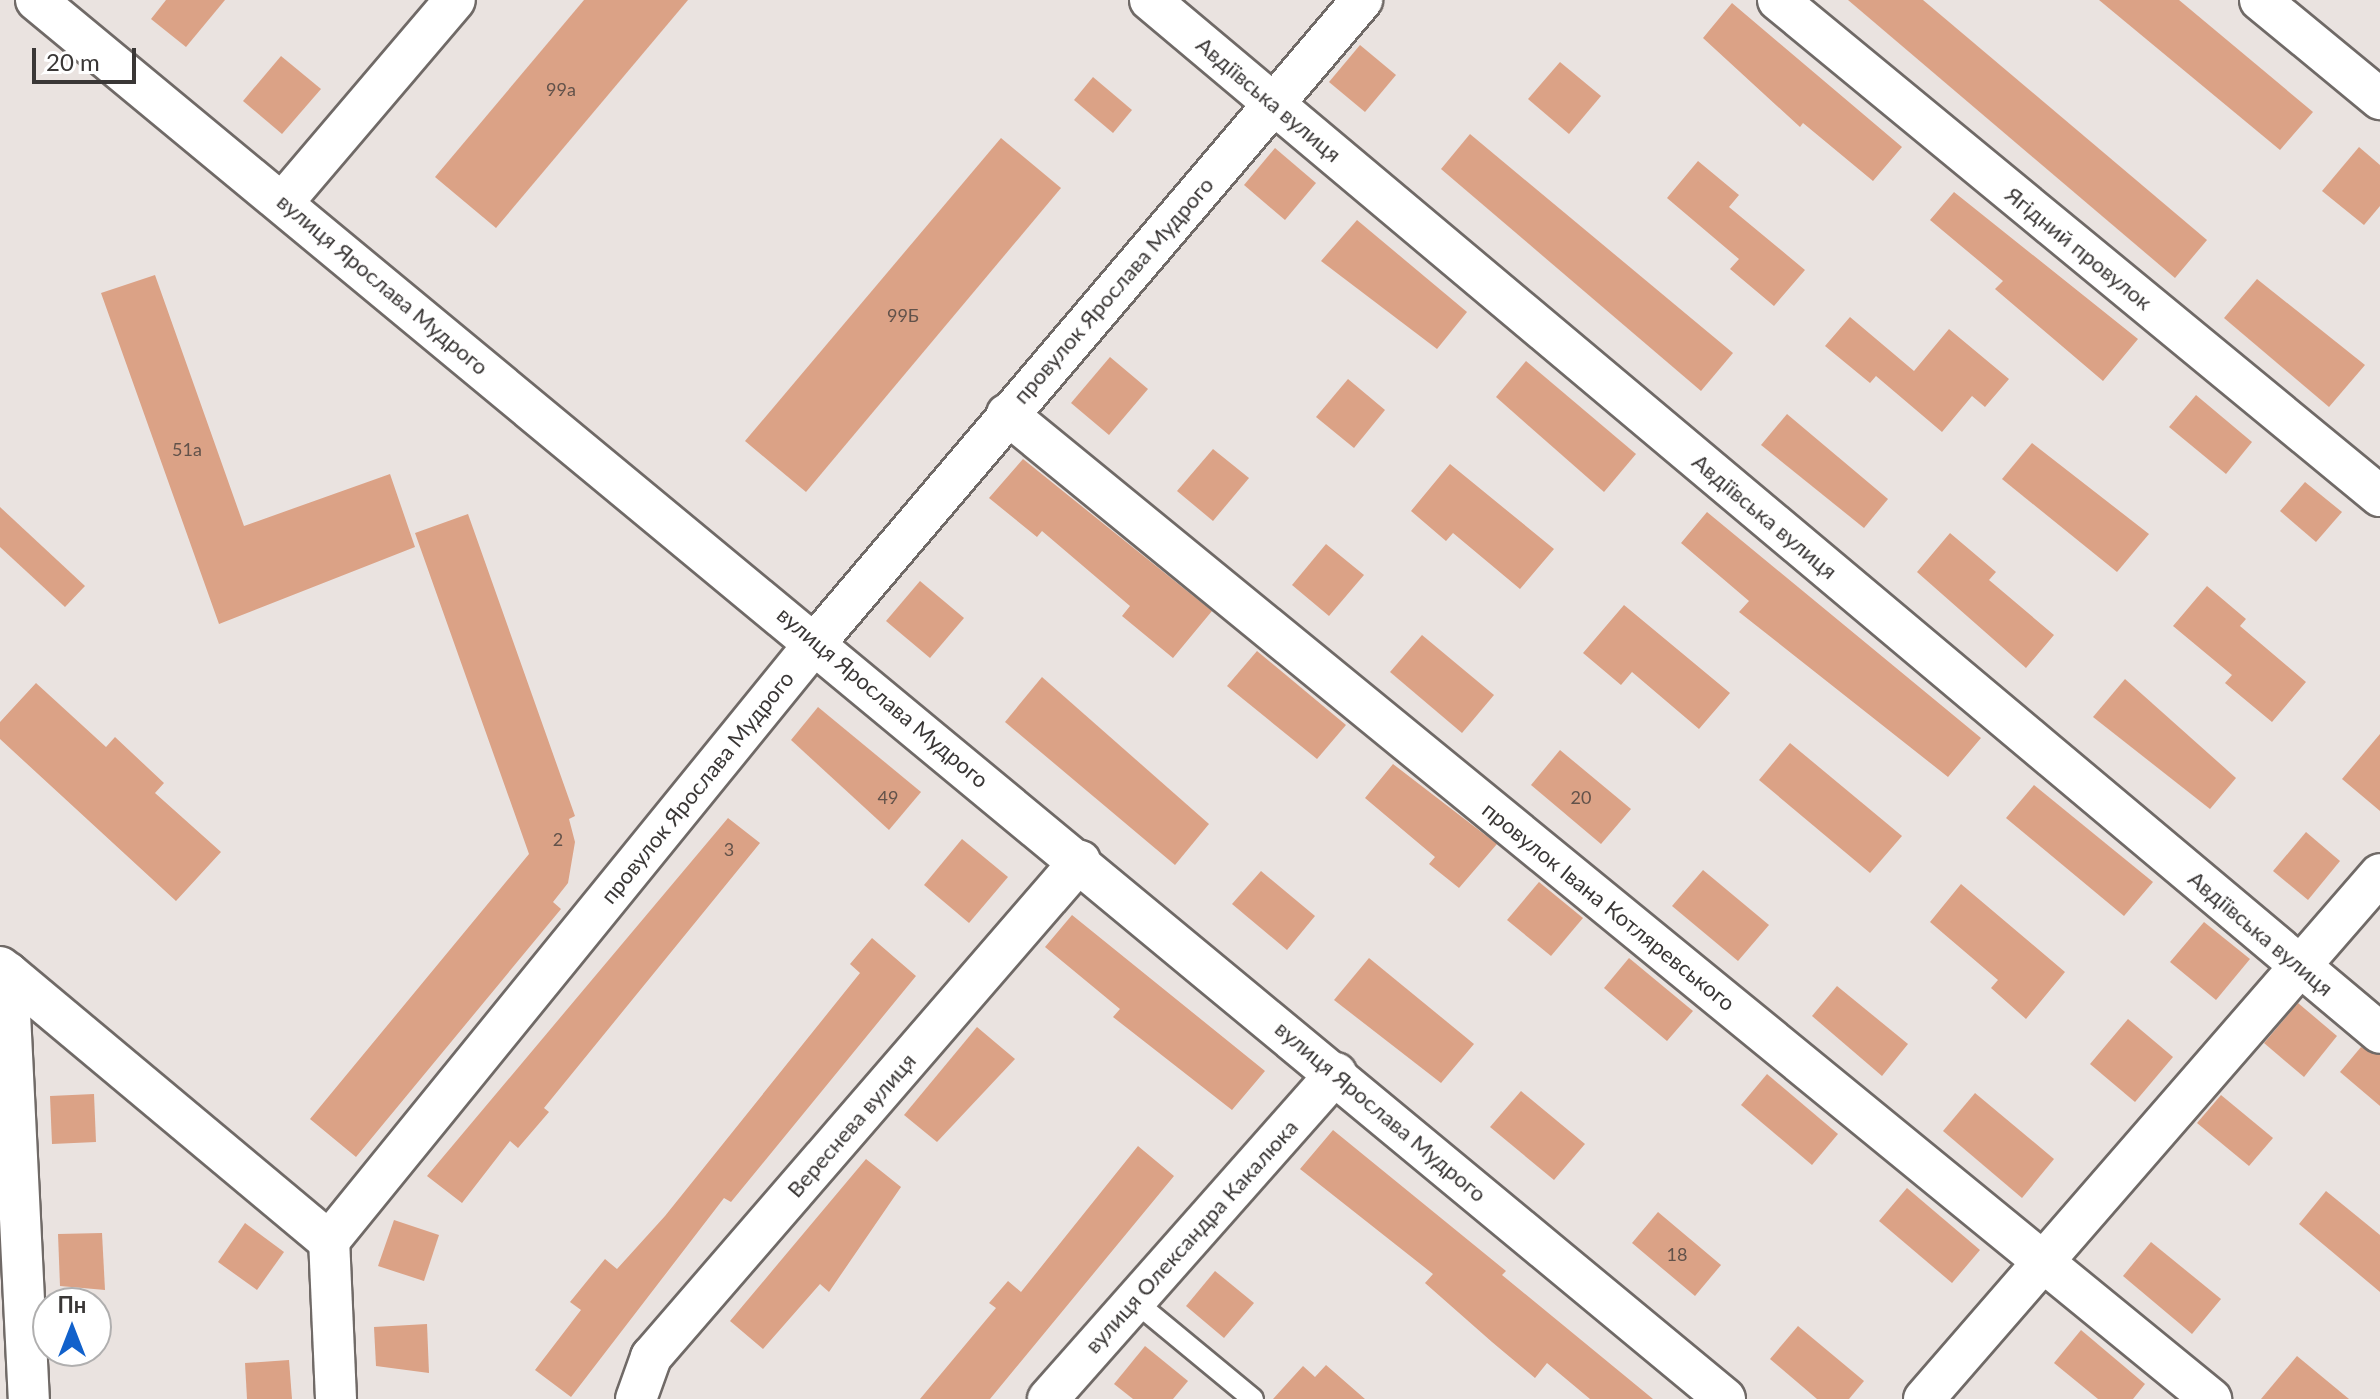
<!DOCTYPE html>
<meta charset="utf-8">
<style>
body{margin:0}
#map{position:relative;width:2380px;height:1399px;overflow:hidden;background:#eae3e0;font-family:Lato,sans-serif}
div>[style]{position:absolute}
.building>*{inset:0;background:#dba286}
.roads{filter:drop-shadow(2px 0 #706a67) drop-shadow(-2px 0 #706a67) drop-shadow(0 2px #706a67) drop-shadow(0 -2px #706a67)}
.service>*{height:20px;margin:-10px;padding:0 10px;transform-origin:10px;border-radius:10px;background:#fff}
.minor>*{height:40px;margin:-20px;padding:0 20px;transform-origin:20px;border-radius:20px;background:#fff}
span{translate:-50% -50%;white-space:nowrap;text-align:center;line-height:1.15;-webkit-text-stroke:6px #fff;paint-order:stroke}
.number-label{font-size:18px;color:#62524a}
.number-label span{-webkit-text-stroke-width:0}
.street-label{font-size:22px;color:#3a3736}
.north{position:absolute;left:32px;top:1287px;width:80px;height:80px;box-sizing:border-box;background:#fff;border:2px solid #b0afaf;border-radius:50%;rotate:0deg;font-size:22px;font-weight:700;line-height:32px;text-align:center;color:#3a3736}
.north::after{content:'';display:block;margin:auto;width:28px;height:36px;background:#1161cb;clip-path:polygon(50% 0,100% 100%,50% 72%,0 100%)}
.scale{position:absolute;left:32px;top:48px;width:104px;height:36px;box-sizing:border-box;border:4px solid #3a3736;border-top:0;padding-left:10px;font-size:24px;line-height:28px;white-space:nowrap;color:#3a3736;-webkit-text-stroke:6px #fff;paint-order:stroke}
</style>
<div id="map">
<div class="building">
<div style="clip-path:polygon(166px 0,225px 0,186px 47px,151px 19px)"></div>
<div style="clip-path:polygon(584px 0,688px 0,496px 228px,435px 177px)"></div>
<div style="clip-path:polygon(1848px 0,1923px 0,2207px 240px,2175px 278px)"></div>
<div style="clip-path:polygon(2099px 0,2179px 0,2313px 112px,2280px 150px)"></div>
<div style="clip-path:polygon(1732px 3px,1902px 147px,1873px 181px,1803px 123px,1800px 127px,1703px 38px)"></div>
<div style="clip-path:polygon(1360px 45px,1396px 75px,1365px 112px,1329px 82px)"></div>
<div style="clip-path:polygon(281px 56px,321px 89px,282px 134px,243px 101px)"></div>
<div style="clip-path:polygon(1560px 62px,1601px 96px,1569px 134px,1528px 99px)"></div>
<div style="clip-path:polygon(1093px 77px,1132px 110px,1113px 133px,1074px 100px)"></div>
<div style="clip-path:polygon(1470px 134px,1733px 353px,1701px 391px,1441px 169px)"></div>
<div style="clip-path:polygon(1001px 138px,1061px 188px,806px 492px,745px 441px)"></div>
<div style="clip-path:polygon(2359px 147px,2380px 165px,2380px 206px,2364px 225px,2322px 191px)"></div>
<div style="clip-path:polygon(1275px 148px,1316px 183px,1285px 220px,1244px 185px)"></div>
<div style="clip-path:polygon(1698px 161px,1739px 195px,1729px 207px,1805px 270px,1774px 306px,1730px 269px,1739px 259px,1667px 198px)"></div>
<div style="clip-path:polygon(1954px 192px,2138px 339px,2103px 381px,1995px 289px,2003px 281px,1930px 220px)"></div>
<div style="clip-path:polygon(1357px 220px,1467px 312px,1437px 349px,1321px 261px)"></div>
<div style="clip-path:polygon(155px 275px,244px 526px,390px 474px,415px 547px,219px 624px,101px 293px)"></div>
<div style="clip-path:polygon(2257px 279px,2365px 365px,2329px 407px,2224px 318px)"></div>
<div style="clip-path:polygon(1850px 317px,1914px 371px,1949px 329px,2009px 379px,1985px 407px,1972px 396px,1942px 432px,1876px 376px,1870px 383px,1825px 346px)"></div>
<div style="clip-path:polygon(1110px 357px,1148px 389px,1109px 435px,1071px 403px)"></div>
<div style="clip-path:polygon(1526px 361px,1636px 454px,1604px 492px,1496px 397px)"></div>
<div style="clip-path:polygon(1348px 379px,1385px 410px,1354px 448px,1316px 417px)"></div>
<div style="clip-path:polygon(2196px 395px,2252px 442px,2226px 474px,2169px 427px)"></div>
<div style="clip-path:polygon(1787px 414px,1888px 499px,1864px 528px,1761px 445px)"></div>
<div style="clip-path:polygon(2032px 443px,2149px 534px,2117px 572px,2002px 479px)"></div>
<div style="clip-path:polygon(1213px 449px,1249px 478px,1213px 521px,1177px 491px)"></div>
<div style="clip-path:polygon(1023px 459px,1212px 611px,1173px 658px,1122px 616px,1130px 606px,1042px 531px,1037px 537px,989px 498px)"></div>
<div style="clip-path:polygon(1450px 464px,1554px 549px,1520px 589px,1453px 533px,1446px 541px,1411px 511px)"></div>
<div style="clip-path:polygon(2305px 482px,2342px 512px,2316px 542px,2280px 511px)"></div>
<div style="clip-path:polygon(0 507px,85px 586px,65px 607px,0 547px)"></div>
<div style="clip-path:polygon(1707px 512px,1981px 738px,1948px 777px,1739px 612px,1749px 601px,1681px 543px)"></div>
<div style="clip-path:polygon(468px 514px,575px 816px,569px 819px,575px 842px,568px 883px,553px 902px,561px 909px,356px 1157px,310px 1119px,529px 854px,415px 533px)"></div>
<div style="clip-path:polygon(1950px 533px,1996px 572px,1989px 580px,2054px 635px,2026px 668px,1917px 572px)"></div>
<div style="clip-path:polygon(1326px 544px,1364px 575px,1329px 616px,1292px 585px)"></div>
<div style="clip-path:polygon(920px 581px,964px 618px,930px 658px,886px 621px)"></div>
<div style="clip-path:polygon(2207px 586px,2246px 619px,2240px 626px,2306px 682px,2272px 722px,2225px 683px,2232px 675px,2173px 626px)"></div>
<div style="clip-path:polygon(1624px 605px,1730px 693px,1699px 729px,1632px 672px,1621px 685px,1583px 653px)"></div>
<div style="clip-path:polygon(1422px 635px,1494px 695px,1462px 733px,1390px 672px)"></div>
<div style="clip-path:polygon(1257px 651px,1346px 725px,1317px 759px,1227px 686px)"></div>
<div style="clip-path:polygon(1042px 677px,1209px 824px,1175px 865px,1005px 722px)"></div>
<div style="clip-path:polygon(2125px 679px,2236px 778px,2210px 809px,2093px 717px)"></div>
<div style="clip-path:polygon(36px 683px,106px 747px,115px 737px,164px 783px,155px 793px,221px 852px,176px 901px,0 739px,0 722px)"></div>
<div style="clip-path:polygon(818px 707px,921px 792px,889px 830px,791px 740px)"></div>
<div style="clip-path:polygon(2380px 734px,2380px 811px,2342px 779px)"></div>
<div style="clip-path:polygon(1790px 743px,1902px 836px,1870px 873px,1759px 780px)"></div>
<div style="clip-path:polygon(1560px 750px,1631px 809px,1601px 844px,1531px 785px)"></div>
<div style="clip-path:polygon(1393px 764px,1497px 844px,1459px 888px,1429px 864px,1435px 857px,1365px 798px)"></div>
<div style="clip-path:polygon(2034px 785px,2153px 882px,2124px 916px,2006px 818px)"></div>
<div style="clip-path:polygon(728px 818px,760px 843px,544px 1108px,549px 1112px,518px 1148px,510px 1141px,462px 1203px,427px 1176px)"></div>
<div style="clip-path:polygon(2306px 832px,2340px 861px,2308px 900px,2273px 871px)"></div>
<div style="clip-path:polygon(962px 839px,1008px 877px,969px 923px,924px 885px)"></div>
<div style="clip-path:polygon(1703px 870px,1769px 925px,1738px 961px,1672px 906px)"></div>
<div style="clip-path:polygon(1261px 871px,1315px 916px,1287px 950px,1232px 904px)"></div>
<div style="clip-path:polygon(1539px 882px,1583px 918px,1551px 956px,1507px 920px)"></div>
<div style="clip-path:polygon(1961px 884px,2065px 972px,2026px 1019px,1991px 988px,1998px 980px,1930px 922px)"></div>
<div style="clip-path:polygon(1072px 915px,1265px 1071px,1232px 1110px,1113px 1017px,1120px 1009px,1045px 947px)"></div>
<div style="clip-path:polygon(2204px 922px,2250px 959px,2216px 1000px,2170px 962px)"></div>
<div style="clip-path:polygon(872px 938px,916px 976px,731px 1202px,724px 1198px,571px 1397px,535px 1370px,581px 1310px,570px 1302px,605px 1259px,617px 1269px,665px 1216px,860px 973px,850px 964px)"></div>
<div style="clip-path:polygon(1369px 958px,1474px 1044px,1441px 1083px,1334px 1000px)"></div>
<div style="clip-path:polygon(1629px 958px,1693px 1011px,1667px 1041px,1604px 988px)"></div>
<div style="clip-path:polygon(1837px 986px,1908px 1044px,1882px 1076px,1812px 1016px)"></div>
<div style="clip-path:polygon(2298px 1003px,2337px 1036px,2304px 1077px,2264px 1043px)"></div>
<div style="clip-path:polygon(2128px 1019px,2173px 1057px,2135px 1102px,2090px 1064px)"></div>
<div style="clip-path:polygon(977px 1027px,1015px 1059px,937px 1142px,904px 1115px)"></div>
<div style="clip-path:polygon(2361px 1047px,2380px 1055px,2380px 1106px,2340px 1072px)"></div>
<div style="clip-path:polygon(1767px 1074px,1838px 1134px,1812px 1165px,1741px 1105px)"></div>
<div style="clip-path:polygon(1521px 1091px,1585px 1144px,1554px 1180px,1490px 1127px)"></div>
<div style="clip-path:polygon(1975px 1093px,2054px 1159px,2022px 1198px,1943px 1131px)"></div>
<div style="clip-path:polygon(94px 1094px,96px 1142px,52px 1144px,50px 1096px)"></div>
<div style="clip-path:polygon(2221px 1095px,2273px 1138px,2249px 1166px,2197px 1123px)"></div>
<div style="clip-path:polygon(1333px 1130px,1506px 1271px,1502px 1275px,1653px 1399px,1590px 1399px,1547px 1363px,1535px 1378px,1492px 1342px,1425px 1283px,1433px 1274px,1300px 1169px)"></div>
<div style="clip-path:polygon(1138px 1146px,1174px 1176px,990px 1399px,920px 1399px,996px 1308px,989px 1303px,1008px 1281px,1021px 1292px)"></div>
<div style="clip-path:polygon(866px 1159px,901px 1187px,829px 1292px,820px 1284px,763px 1349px,730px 1321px)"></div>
<div style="clip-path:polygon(1907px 1188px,1980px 1250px,1952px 1283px,1879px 1221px)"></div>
<div style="clip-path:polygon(2326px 1191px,2380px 1235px,2380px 1292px,2299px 1224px)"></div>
<div style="clip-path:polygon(1658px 1212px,1721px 1265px,1695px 1296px,1632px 1243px)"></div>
<div style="clip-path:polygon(394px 1220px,439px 1235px,424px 1281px,378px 1266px)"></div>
<div style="clip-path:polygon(245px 1223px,284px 1252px,257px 1290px,218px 1262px)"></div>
<div style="clip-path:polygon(102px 1233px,105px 1290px,60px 1286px,58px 1234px)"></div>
<div style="clip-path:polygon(2151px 1242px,2221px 1299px,2192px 1334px,2123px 1276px)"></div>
<div style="clip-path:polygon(1215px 1271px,1254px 1303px,1224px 1338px,1186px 1306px)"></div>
<div style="clip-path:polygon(427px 1324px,429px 1373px,376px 1366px,374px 1327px)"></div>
<div style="clip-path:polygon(1798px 1326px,1864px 1381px,1849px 1399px,1817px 1399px,1770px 1359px)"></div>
<div style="clip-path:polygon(2081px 1330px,2145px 1384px,2133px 1399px,2098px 1399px,2054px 1363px)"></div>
<div style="clip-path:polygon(1145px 1346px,1188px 1381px,1173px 1399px,1133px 1399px,1114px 1384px)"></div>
<div style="clip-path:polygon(2297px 1356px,2349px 1399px,2261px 1399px)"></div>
<div style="clip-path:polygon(289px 1360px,292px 1399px,247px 1399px,245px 1363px)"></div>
<div style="clip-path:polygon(1326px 1365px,1365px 1399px,1273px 1399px,1303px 1366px,1315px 1377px)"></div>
</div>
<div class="roads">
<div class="service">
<div style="left:1132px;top:1299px;width:157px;rotate:39.6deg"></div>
</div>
<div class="minor">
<div style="left:36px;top:0;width:2193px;rotate:39.63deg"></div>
<div style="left:1150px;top:0;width:1606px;rotate:40.02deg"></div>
<div style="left:1778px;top:0;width:780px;rotate:39.49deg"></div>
<div style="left:2260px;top:0;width:156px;rotate:39.5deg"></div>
<div style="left:283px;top:202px;width:265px;rotate:-49.6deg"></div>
<div style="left:1007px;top:414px;width:1556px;rotate:39.29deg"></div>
<div style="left:0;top:967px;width:10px;rotate:37deg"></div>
<div style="left:8px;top:973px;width:427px;rotate:87.2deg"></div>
<div style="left:8px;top:973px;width:418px;rotate:39.9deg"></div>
<div style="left:336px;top:1399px;width:158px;rotate:-92.5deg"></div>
<div style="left:329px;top:1241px;width:772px;rotate:-50.89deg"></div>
<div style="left:816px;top:642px;width:843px;rotate:-49.62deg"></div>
<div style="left:636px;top:1399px;width:45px;rotate:-70.3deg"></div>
<div style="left:651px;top:1357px;width:656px;rotate:-49.14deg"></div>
<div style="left:1048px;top:1399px;width:435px;rotate:-48.5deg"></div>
<div style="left:1924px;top:1399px;width:695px;rotate:-49.02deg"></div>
</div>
</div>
<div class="number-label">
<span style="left:561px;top:89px">99а</span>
<span style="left:903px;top:315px">99Б</span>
<span style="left:187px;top:449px">51а</span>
<span style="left:888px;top:797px">49</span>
<span style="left:1581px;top:797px">20</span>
<span style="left:558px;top:839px">2</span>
<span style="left:729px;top:849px">3</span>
<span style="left:1677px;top:1254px">18</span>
</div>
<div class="street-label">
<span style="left:1269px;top:99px;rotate:40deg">Авдіївська вулиця</span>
<span style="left:2079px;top:248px;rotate:39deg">Ягідний провулок</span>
<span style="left:383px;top:284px;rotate:40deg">вулиця Ярослава Мудрого</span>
<span style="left:1113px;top:290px;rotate:-49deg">провулок Ярослава Мудрого</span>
<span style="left:1765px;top:516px;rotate:40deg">Авдіївська вулиця</span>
<span style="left:883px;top:697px;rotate:40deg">вулиця Ярослава Мудрого</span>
<span style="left:697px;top:787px;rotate:-51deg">провулок Ярослава Мудрого</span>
<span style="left:1609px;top:906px;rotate:39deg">провулок Івана Котляревського</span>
<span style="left:2261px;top:933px;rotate:40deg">Авдіївська вулиця</span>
<span style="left:1381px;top:1111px;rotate:40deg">вулиця Ярослава Мудрого</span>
<span style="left:851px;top:1125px;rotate:-49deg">Вереснева вулиця</span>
<span style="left:1191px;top:1236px;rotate:-48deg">вулиця Олександра Какалюка</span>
</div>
<div class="north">Пн</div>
<div class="scale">20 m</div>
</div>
